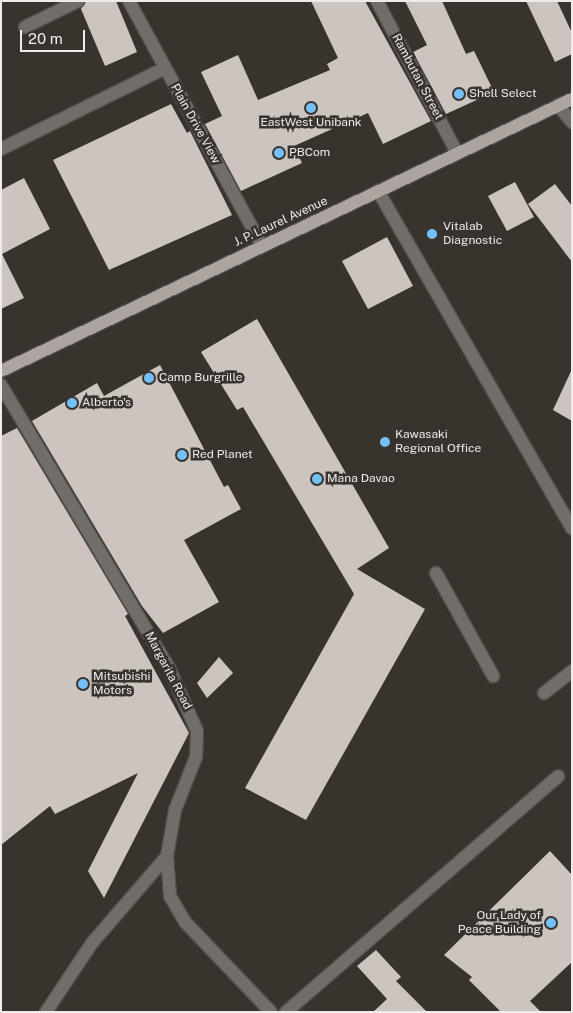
<!DOCTYPE html>
<style>
body{margin:0}
#map{position:relative;width:573px;height:1013px;overflow:hidden;background:#39332e;font-family:"Public Sans",sans-serif}
div>[style]{position:absolute}
.building>*{inset:0;background:#ccc4be}
.roads{filter:drop-shadow(1px 0 #56504c) drop-shadow(-1px 0 #56504c) drop-shadow(0 1px #56504c) drop-shadow(0 -1px #56504c)}
.service>*{height:12px;margin:-6px;padding:0 6px;transform-origin:6px;border-radius:6px;background:#706d6a}
.minor>*{height:12px;margin:-6px;padding:0 6px;transform-origin:6px;border-radius:6px;background:#706d6a}
.primary>*{height:12px;margin:-6px;padding:0 6px;transform-origin:6px;border-radius:6px;background:#aba49f}
.dots>*{width:14px;height:14px;translate:-50% -50%;box-sizing:border-box;border:2px solid #39332e;border-radius:50%}
span{translate:-50% -50%;white-space:nowrap;text-align:center;line-height:1.15;-webkit-text-stroke:5px #39332e;paint-order:stroke}
.street-label{font-size:12px;color:#efebe7}
.poi-label{font-size:12px;color:#efebe7}
.left{translate:0 -50%;text-align:left}
.right{translate:-100% -50%;text-align:right}
.frame{position:absolute;inset:0;border:2px solid #efebe7;pointer-events:none}
.scale{position:absolute;left:20px;top:30px;width:65px;height:22px;box-sizing:border-box;border:2px solid #efebe7;border-top:0;padding-left:6px;font-size:15px;line-height:18px;white-space:nowrap;color:#efebe7;-webkit-text-stroke:4px #39332e;paint-order:stroke}
</style>
<div id="map">
<div class="building">
<div style="clip-path:polygon(86px 1px,116px 1px,137px 52px,105px 66px,81px 9px)"></div>
<div style="clip-path:polygon(311px 1px,365px 1px,431px 121px,383px 144px,368px 113px,294px 146px,302px 163px,241px 191px,205px 124px,222px 116px,201px 72px,238px 55px,258px 100px,330px 70px,327px 64px,338px 58px)"></div>
<div style="clip-path:polygon(405px 1px,442px 1px,466px 54px,474px 51px,494px 92px,446px 114px,413px 52px,427px 45px)"></div>
<div style="clip-path:polygon(526px 1px,557px 1px,572px 33px,572px 54px,555px 62px)"></div>
<div style="clip-path:polygon(171px 104px,187px 133px,190px 131px,232px 215px,109px 270px,53px 160px)"></div>
<div style="clip-path:polygon(24px 178px,50px 229px,2px 254px,24px 298px,1px 309px,1px 190px)"></div>
<div style="clip-path:polygon(515px 182px,534px 217px,507px 231px,488px 196px)"></div>
<div style="clip-path:polygon(555px 184px,572px 206px,572px 262px,528px 204px)"></div>
<div style="clip-path:polygon(387px 237px,413px 286px,368px 309px,342px 261px)"></div>
<div style="clip-path:polygon(257px 319px,389px 548px,357px 569px,425px 609px,306px 820px,245px 788px,354px 594px,243px 407px,237px 410px,201px 352px)"></div>
<div style="clip-path:polygon(160px 365px,224px 487px,228px 485px,241px 509px,184px 540px,219px 602px,163px 633px,142px 606px,32px 421px,97px 383px,104px 396px)"></div>
<div style="clip-path:polygon(572px 369px,572px 421px,553px 410px)"></div>
<div style="clip-path:polygon(17px 428px,128px 614px,125px 616px,189px 733px,104px 898px,88px 871px,138px 773px,55px 814px,50px 806px,1px 845px,1px 436px)"></div>
<div style="clip-path:polygon(219px 657px,233px 673px,207px 698px,197px 683px)"></div>
<div style="clip-path:polygon(550px 851px,572px 875px,572px 962px,530px 1001px,541px 1012px,501px 1012px,469px 980px,472px 977px,444px 955px)"></div>
<div style="clip-path:polygon(376px 950px,401px 977px,396px 981px,427px 1012px,373px 1012px,387px 999px,357px 966px)"></div>
</div>
<div class="roads">
<div class="service">
<div style="left:25px;top:27px;width:59px;rotate:-26.1deg"></div>
<div style="left:436px;top:573px;width:118px;rotate:61deg"></div>
</div>
<div class="minor">
<div style="left:129px;top:1px;width:279px;rotate:61.5deg"></div>
<div style="left:377px;top:1px;width:172px;rotate:62.2deg"></div>
<div style="left:558px;top:105px;width:22px;rotate:51deg"></div>
<div style="left:1px;top:149px;width:183px;rotate:-26.3deg"></div>
<div style="left:378px;top:191px;width:389px;rotate:60.1deg"></div>
<div style="left:1px;top:385px;width:329px;rotate:59.3deg"></div>
<div style="left:169px;top:668px;width:69px;rotate:66deg"></div>
<div style="left:197px;top:731px;width:26px;rotate:92deg"></div>
<div style="left:196px;top:757px;width:57px;rotate:111.6deg"></div>
<div style="left:175px;top:810px;width:47px;rotate:99.9deg"></div>
<div style="left:167px;top:856px;width:40px;rotate:85.7deg"></div>
<div style="left:170px;top:896px;width:30px;rotate:60deg"></div>
<div style="left:185px;top:922px;width:124px;rotate:46.3deg"></div>
<div style="left:544px;top:693px;width:36px;rotate:-38deg"></div>
<div style="left:46px;top:1012px;width:83px;rotate:-56.3deg"></div>
<div style="left:92px;top:943px;width:115px;rotate:-49.2deg"></div>
<div style="left:286px;top:1012px;width:360px;rotate:-40.9deg"></div>
</div>
<div class="primary">
<div style="left:1px;top:371px;width:632px;rotate:-25.47deg"></div>
</div>
</div>
<div class="dots">
<div style="left:459px;top:94px;background:#75c0f6"></div>
<div style="left:311px;top:108px;background:#75c0f6"></div>
<div style="left:279px;top:153px;background:#75c0f6"></div>
<div style="left:432px;top:234px;background:#75c0f6"></div>
<div style="left:149px;top:378px;background:#75c0f6"></div>
<div style="left:72px;top:403px;background:#75c0f6"></div>
<div style="left:385px;top:442px;background:#75c0f6"></div>
<div style="left:182px;top:455px;background:#75c0f6"></div>
<div style="left:317px;top:479px;background:#75c0f6"></div>
<div style="left:83px;top:684px;background:#75c0f6"></div>
<div style="left:551px;top:923px;background:#75c0f6"></div>
</div>
<div class="street-label">
<span style="left:417px;top:77px;rotate:62deg">Rambutan Street</span>
<span style="left:195px;top:124px;rotate:61deg">Plain Drive View</span>
<span style="left:281px;top:222px;rotate:-25deg">J. P. Laurel Avenue</span>
<span style="left:168px;top:671px;rotate:62deg">Margarita Road</span>
</div>
<div class="poi-label">
<span class="left" style="left:469px;top:94px">Shell Select</span>
<span style="left:311px;top:123px">EastWest Unibank</span>
<span class="left" style="left:289px;top:153px">PBCom</span>
<span class="left" style="left:443px;top:234px">Vitalab<br>Diagnostic</span>
<span class="left" style="left:159px;top:378px">Camp Burgrille</span>
<span class="left" style="left:82px;top:403px">Alberto's</span>
<span class="left" style="left:395px;top:442px">Kawasaki<br>Regional Office</span>
<span class="left" style="left:192px;top:455px">Red Planet</span>
<span class="left" style="left:327px;top:479px">Mana Davao</span>
<span class="left" style="left:93px;top:684px">Mitsubishi<br>Motors</span>
<span class="right" style="left:541px;top:923px">Our Lady of<br>Peace Building</span>
</div>
<div class="frame"></div>
<div class="scale">20 m</div>
</div>
